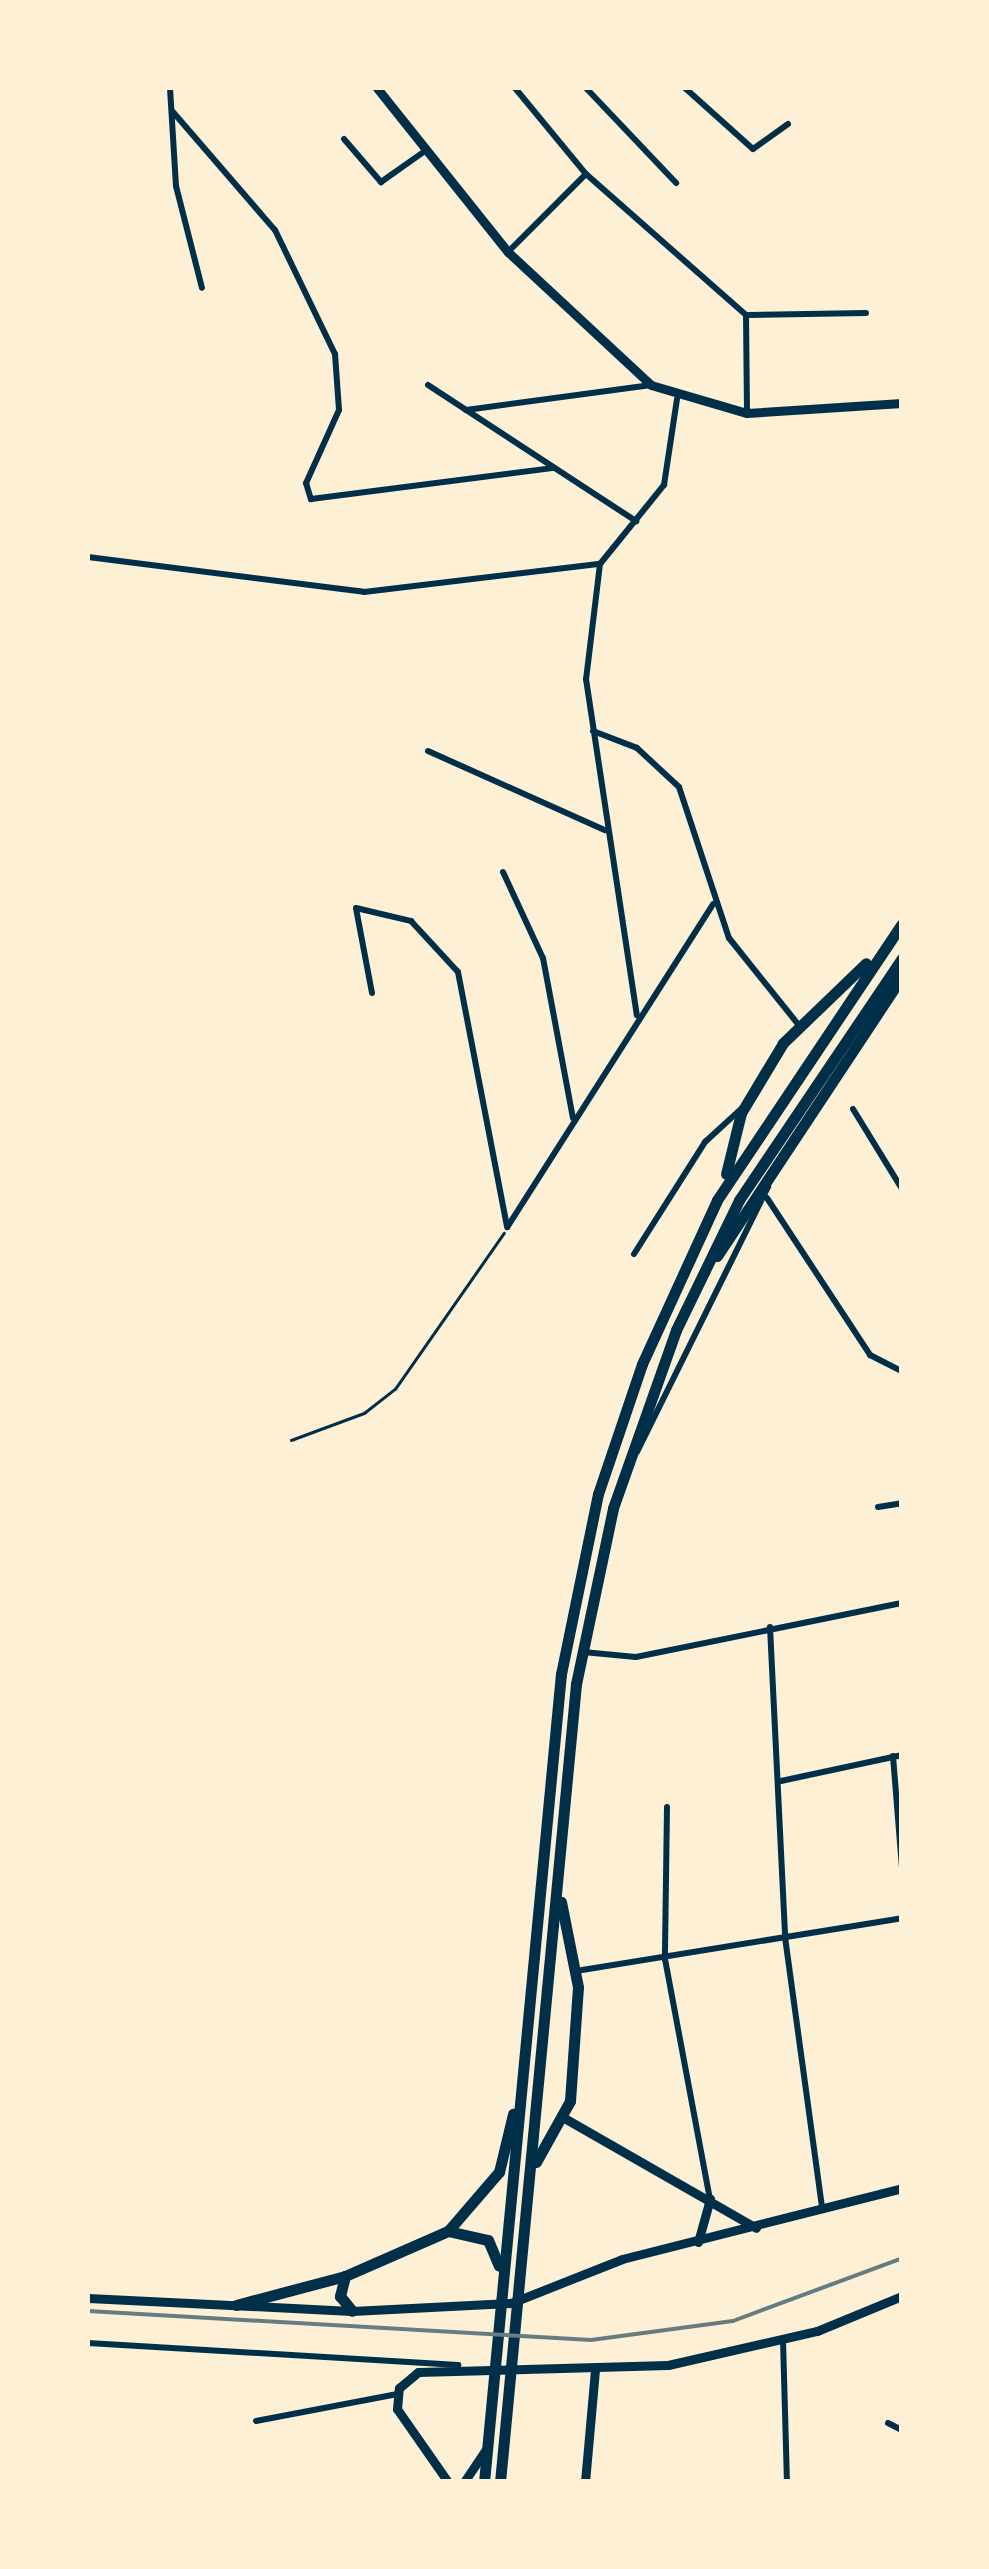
<!DOCTYPE html>
<style>
body{margin:0}
#map{position:relative;width:989px;height:2569px;overflow:hidden;background:#fdf0d5;font-family:Poppins,sans-serif}
div>[style]{position:absolute}
.path>*{height:2.5px;margin:-1.25px;padding:0 1.25px;transform-origin:1.25px;border-radius:1.25px;background:#003049}
.minor>*{height:6px;margin:-3px;padding:0 3px;transform-origin:3px;border-radius:3px;background:#003049}
.secondary>*{height:9px;margin:-4.5px;padding:0 4.5px;transform-origin:4.5px;border-radius:4.5px;background:#003049}
.motorway>*{height:11px;margin:-5.5px;padding:0 5.5px;transform-origin:5.5px;border-radius:5.5px;background:#003049}
.rail>*{height:4px;margin:-2px;padding:0 2px;transform-origin:2px;border-radius:2px;background:#657d81}
span{translate:-50% -50%;white-space:nowrap;text-align:center;line-height:1.15;-webkit-text-stroke:8px #fdf0d5;paint-order:stroke}
.frame{position:absolute;inset:0;border:90px solid #fdf0d5;pointer-events:none}
</style>
<div id="map">
<div class="path">
<div style="left:291px;top:1440px;width:78px;rotate:-20.3deg"></div>
<div style="left:364px;top:1413px;width:39px;rotate:-38deg"></div>
<div style="left:395px;top:1389px;width:190px;rotate:-55.1deg"></div>
</div>
<div class="minor">
<div style="left:170px;top:88px;width:98px;rotate:86.5deg"></div>
<div style="left:176px;top:186px;width:105px;rotate:75.7deg"></div>
<div style="left:515px;top:88px;width:112px;rotate:50.5deg"></div>
<div style="left:586px;top:174px;width:213px;rotate:41.4deg"></div>
<div style="left:746px;top:315px;width:98px;rotate:89.4deg"></div>
<div style="left:586px;top:88px;width:131px;rotate:46.5deg"></div>
<div style="left:685px;top:88px;width:91px;rotate:41.9deg"></div>
<div style="left:753px;top:149px;width:43px;rotate:-35.5deg"></div>
<div style="left:173px;top:112px;width:156px;rotate:49.2deg"></div>
<div style="left:275px;top:230px;width:138px;rotate:64.2deg"></div>
<div style="left:335px;top:354px;width:56px;rotate:85.9deg"></div>
<div style="left:339px;top:410px;width:80px;rotate:114.3deg"></div>
<div style="left:306px;top:483px;width:17px;rotate:73deg"></div>
<div style="left:311px;top:499px;width:245px;rotate:-7.3deg"></div>
<div style="left:344px;top:139px;width:57px;rotate:49.3deg"></div>
<div style="left:381px;top:182px;width:54px;rotate:-35.2deg"></div>
<div style="left:508px;top:252px;width:110px;rotate:-45deg"></div>
<div style="left:746px;top:315px;width:120px;rotate:-1deg"></div>
<div style="left:428px;top:385px;width:249px;rotate:33.2deg"></div>
<div style="left:466px;top:410px;width:187px;rotate:-7.7deg"></div>
<div style="left:88px;top:557px;width:278px;rotate:7.2deg"></div>
<div style="left:364px;top:592px;width:238px;rotate:-6.8deg"></div>
<div style="left:600px;top:564px;width:116px;rotate:96.9deg"></div>
<div style="left:586px;top:679px;width:340px;rotate:81.4deg"></div>
<div style="left:600px;top:564px;width:102px;rotate:-51deg"></div>
<div style="left:664px;top:485px;width:87px;rotate:-81.4deg"></div>
<div style="left:593px;top:731px;width:47px;rotate:21.1deg"></div>
<div style="left:637px;top:748px;width:57px;rotate:42.9deg"></div>
<div style="left:679px;top:787px;width:159px;rotate:71.7deg"></div>
<div style="left:729px;top:938px;width:109px;rotate:51.3deg"></div>
<div style="left:428px;top:751px;width:194px;rotate:24.1deg"></div>
<div style="left:503px;top:872px;width:95px;rotate:65.1deg"></div>
<div style="left:543px;top:958px;width:163px;rotate:79.4deg"></div>
<div style="left:372px;top:993px;width:86px;rotate:-100.7deg"></div>
<div style="left:356px;top:908px;width:57px;rotate:13.3deg"></div>
<div style="left:411px;top:921px;width:69px;rotate:47.3deg"></div>
<div style="left:458px;top:972px;width:260px;rotate:79.1deg"></div>
<div style="left:853px;top:1109px;width:94px;rotate:58.5deg"></div>
<div style="left:767px;top:1198px;width:188px;rotate:56.7deg"></div>
<div style="left:870px;top:1355px;width:36px;rotate:27deg"></div>
<div style="left:508px;top:1226px;width:382px;rotate:-57.5deg"></div>
<div style="left:634px;top:1254px;width:133px;rotate:-57.6deg"></div>
<div style="left:705px;top:1142px;width:49px;rotate:-42.5deg"></div>
<div style="left:637px;top:1452px;width:296px;rotate:-63.7deg"></div>
<div style="left:878px;top:1507px;width:24px;rotate:-9deg"></div>
<div style="left:770px;top:1627px;width:310px;rotate:87.2deg"></div>
<div style="left:785px;top:1937px;width:274px;rotate:82.2deg"></div>
<div style="left:583px;top:1652px;width:53px;rotate:5.4deg"></div>
<div style="left:636px;top:1657px;width:271px;rotate:-11.5deg"></div>
<div style="left:893px;top:1756px;width:113px;rotate:85.4deg"></div>
<div style="left:781px;top:1781px;width:124px;rotate:-12.1deg"></div>
<div style="left:667px;top:1807px;width:152px;rotate:90.8deg"></div>
<div style="left:665px;top:1959px;width:244px;rotate:79.4deg"></div>
<div style="left:576px;top:1971px;width:330px;rotate:-9.2deg"></div>
<div style="left:783px;top:2340px;width:142px;rotate:88.4deg"></div>
<div style="left:88px;top:2343px;width:371px;rotate:3.4deg"></div>
<div style="left:256px;top:2421px;width:144px;rotate:-10.8deg"></div>
<div style="left:888px;top:2423px;width:16px;rotate:27deg"></div>
</div>
<div class="secondary">
<div style="left:377px;top:88px;width:210px;rotate:51.4deg"></div>
<div style="left:508px;top:252px;width:195px;rotate:42.9deg"></div>
<div style="left:651px;top:385px;width:100px;rotate:16.3deg"></div>
<div style="left:747px;top:413px;width:155px;rotate:-3.7deg"></div>
<div style="left:566px;top:2119px;width:219px;rotate:29.8deg"></div>
<div style="left:698px;top:2242px;width:45px;rotate:-74.4deg"></div>
<div style="left:88px;top:2298px;width:264px;rotate:2.8deg"></div>
<div style="left:352px;top:2311px;width:159px;rotate:-2.9deg"></div>
<div style="left:511px;top:2303px;width:119px;rotate:-21.6deg"></div>
<div style="left:622px;top:2259px;width:289px;rotate:-14.2deg"></div>
<div style="left:448px;top:2482px;width:89px;rotate:-124.9deg"></div>
<div style="left:397px;top:2409px;width:21px;rotate:-85deg"></div>
<div style="left:399px;top:2388px;width:25px;rotate:-40deg"></div>
<div style="left:418px;top:2372px;width:250px;rotate:-1.6deg"></div>
<div style="left:668px;top:2365px;width:153px;rotate:-12.9deg"></div>
<div style="left:817px;top:2331px;width:92px;rotate:-22.4deg"></div>
<div style="left:464px;top:2482px;width:40px;rotate:-56deg"></div>
<div style="left:585px;top:2482px;width:111px;rotate:-84.9deg"></div>
</div>
<div class="motorway">
<div style="left:726px;top:1174px;width:63px;rotate:-76.2deg"></div>
<div style="left:741px;top:1113px;width:82px;rotate:-59deg"></div>
<div style="left:783px;top:1043px;width:115px;rotate:-43.9deg"></div>
<div style="left:717px;top:1256px;width:336px;rotate:-56.5deg"></div>
<div style="left:536px;top:2162px;width:70px;rotate:-60.9deg"></div>
<div style="left:570px;top:2101px;width:114px;rotate:-86deg"></div>
<div style="left:578px;top:1987px;width:87px;rotate:-101.3deg"></div>
<div style="left:448px;top:2231px;width:41px;rotate:12.7deg"></div>
<div style="left:488px;top:2240px;width:28px;rotate:67deg"></div>
<div style="left:345px;top:2276px;width:21px;rotate:104deg"></div>
<div style="left:340px;top:2296px;width:19px;rotate:51deg"></div>
<div style="left:236px;top:2305px;width:113px;rotate:-14.9deg"></div>
<div style="left:345px;top:2276px;width:112px;rotate:-23.6deg"></div>
<div style="left:448px;top:2231px;width:78px;rotate:-49.2deg"></div>
<div style="left:499px;top:2172px;width:60px;rotate:-76.4deg"></div>
<div style="left:484px;top:2482px;width:812px;rotate:-84.56deg"></div>
<div style="left:561px;top:1674px;width:184px;rotate:-78.4deg"></div>
<div style="left:598px;top:1494px;width:137px;rotate:-71.3deg"></div>
<div style="left:642px;top:1364px;width:180px;rotate:-65.4deg"></div>
<div style="left:717px;top:1200px;width:332px;rotate:-56.2deg"></div>
<div style="left:500px;top:2482px;width:802px;rotate:-84.56deg"></div>
<div style="left:576px;top:1684px;width:180px;rotate:-78.1deg"></div>
<div style="left:613px;top:1508px;width:189px;rotate:-70.5deg"></div>
<div style="left:676px;top:1330px;width:144px;rotate:-64.1deg"></div>
<div style="left:739px;top:1200px;width:292px;rotate:-56deg"></div>
</div>
<div class="rail">
<div style="left:88px;top:2311px;width:504px;rotate:3.3deg"></div>
<div style="left:591px;top:2340px;width:143px;rotate:-7.6deg"></div>
<div style="left:733px;top:2321px;width:180px;rotate:-20.4deg"></div>
</div>
<div class="frame"></div>
</div>
